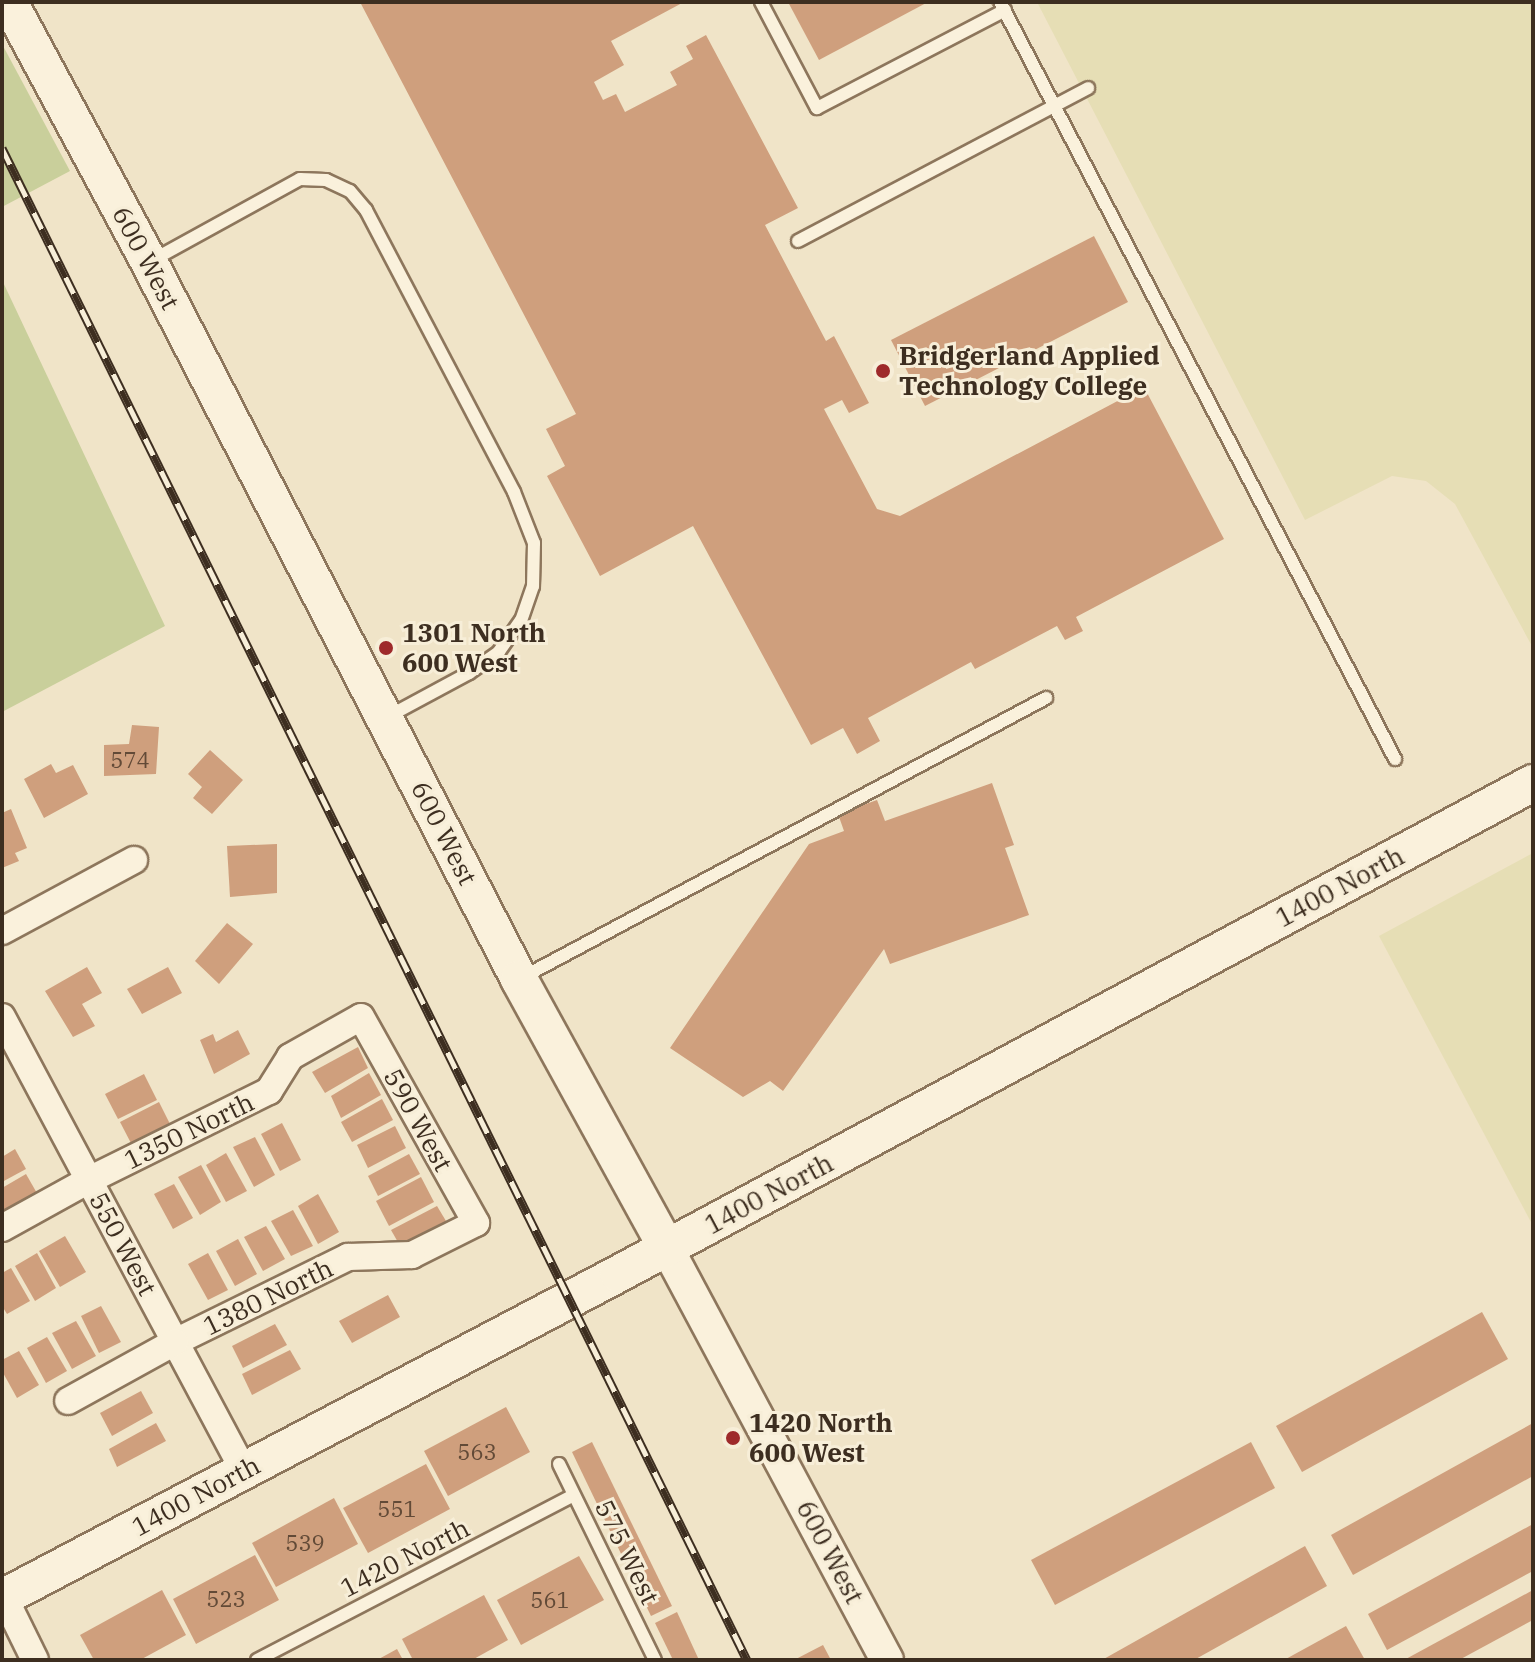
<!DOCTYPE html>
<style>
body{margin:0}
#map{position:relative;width:1535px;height:1662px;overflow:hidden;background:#f0e4c8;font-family:"IBM Plex Serif",serif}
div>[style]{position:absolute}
.farmland>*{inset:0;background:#e6deb5}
.green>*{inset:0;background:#c9cf9b}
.building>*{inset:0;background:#cf9f7d}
.roads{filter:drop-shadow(2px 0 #8d765c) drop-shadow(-2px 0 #8d765c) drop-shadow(0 2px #8d765c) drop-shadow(0 -2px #8d765c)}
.service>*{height:12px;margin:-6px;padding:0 6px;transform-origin:6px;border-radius:6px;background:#faf1dc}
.minor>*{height:26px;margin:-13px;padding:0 13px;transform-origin:13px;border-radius:13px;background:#faf1dc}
.tertiary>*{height:32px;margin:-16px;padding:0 16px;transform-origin:16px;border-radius:16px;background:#faf1dc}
.secondary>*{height:36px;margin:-18px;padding:0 18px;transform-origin:18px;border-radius:18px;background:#faf1dc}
.rail>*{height:9px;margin-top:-4.5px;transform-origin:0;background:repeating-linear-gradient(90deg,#f7eed8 0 18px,#3d2e20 0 36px);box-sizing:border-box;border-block:2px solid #3d2e20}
.dots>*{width:22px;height:22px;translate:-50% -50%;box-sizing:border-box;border:4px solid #f7eed8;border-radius:50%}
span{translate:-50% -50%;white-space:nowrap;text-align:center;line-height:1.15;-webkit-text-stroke:6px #f7eed8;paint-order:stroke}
.number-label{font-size:22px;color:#624a37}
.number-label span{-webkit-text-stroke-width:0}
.street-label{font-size:26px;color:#3d2e20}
.poi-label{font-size:26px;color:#3d2e20;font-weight:700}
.left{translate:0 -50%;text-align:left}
.frame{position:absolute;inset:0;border:4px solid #3d2e20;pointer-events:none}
</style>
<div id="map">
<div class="farmland">
<div style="clip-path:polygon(1037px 2px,1533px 2px,1533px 648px,1455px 504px,1426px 481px,1392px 476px,1305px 520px)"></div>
<div style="clip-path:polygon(1533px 853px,1533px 1226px,1379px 936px)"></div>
</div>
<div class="green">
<div style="clip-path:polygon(2px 44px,70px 171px,2px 207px)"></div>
<div style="clip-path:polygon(2px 280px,165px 626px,2px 712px)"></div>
</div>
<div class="building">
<div style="clip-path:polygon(360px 2px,684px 2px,611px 41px,624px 65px,594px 82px,603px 100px,616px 94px,625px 112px,677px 85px,670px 72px,693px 59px,686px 46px,706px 35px,798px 208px,765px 225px,826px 341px,834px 336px,869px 403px,849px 413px,842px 400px,824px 409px,877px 509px,900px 516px,1144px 387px,1224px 539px,1076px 617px,1083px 631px,1065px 640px,1057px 626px,975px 669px,971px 662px,868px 718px,880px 741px,857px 754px,843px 728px,811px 745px,693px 526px,600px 576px,547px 476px,565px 466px,546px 429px,576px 414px)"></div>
<div style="clip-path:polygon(788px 2px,928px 2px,819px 60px)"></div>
<div style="clip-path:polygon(1094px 236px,1128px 302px,925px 406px,891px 340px)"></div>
<div style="clip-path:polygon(132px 725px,159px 727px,156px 774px,104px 776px,104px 745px,129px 744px)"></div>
<div style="clip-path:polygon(210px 750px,243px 780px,212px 814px,193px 798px,202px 787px,188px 774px)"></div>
<div style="clip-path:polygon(51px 764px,56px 773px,73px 765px,88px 794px,44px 818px,24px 779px)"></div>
<div style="clip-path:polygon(992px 783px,1014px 845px,1005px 848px,1029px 915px,890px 964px,884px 949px,783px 1091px,770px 1081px,743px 1097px,670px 1048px,809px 844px,844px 831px,838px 814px,877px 800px,885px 821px)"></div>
<div style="clip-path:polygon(11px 809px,27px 848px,15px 853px,19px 861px,2px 868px,2px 813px)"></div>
<div style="clip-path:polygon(277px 844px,277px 893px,230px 897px,227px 846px)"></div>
<div style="clip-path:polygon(227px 923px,253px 944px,219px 984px,195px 961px)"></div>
<div style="clip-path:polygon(87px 967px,102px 993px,82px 1004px,95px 1026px,73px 1037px,45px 991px)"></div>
<div style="clip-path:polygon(168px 967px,182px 993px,142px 1014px,127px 989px)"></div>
<div style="clip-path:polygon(238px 1030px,250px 1054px,214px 1074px,200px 1040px,213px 1034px,216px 1042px)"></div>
<div style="clip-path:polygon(358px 1047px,368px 1068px,325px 1093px,312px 1072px)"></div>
<div style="clip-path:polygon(369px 1073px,381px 1095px,341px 1118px,331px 1096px)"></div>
<div style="clip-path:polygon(144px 1074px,157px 1100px,118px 1119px,105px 1094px)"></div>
<div style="clip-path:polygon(382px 1099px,393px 1120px,352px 1142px,341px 1122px)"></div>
<div style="clip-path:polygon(159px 1102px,172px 1128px,133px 1147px,120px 1122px)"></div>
<div style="clip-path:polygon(282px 1123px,301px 1160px,280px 1171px,261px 1134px)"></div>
<div style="clip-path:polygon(395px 1126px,406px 1148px,368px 1168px,357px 1145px)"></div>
<div style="clip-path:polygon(255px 1137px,275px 1175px,254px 1187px,233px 1147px)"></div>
<div style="clip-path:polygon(15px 1149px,26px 1169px,2px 1182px,2px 1157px)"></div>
<div style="clip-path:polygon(226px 1153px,247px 1191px,226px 1202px,206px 1165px)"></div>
<div style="clip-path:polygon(409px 1154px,420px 1174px,378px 1196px,368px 1176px)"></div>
<div style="clip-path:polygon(201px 1165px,221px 1202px,200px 1215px,178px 1177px)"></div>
<div style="clip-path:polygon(26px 1174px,38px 1195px,2px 1214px,2px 1188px)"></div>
<div style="clip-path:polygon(421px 1177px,434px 1202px,389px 1226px,376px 1201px)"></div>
<div style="clip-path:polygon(174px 1184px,193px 1218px,173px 1229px,154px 1194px)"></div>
<div style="clip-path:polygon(318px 1194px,339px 1232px,318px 1244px,298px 1206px)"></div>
<div style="clip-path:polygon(437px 1206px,449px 1226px,403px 1251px,391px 1230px)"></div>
<div style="clip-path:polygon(293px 1210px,313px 1246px,291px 1256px,271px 1221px)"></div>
<div style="clip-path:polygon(266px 1226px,285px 1259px,263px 1271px,244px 1237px)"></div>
<div style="clip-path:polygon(65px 1236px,86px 1272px,60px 1287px,39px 1251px)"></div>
<div style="clip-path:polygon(238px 1239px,257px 1274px,235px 1286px,216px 1251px)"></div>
<div style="clip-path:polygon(37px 1253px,56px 1288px,35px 1301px,15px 1266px)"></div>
<div style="clip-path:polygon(208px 1253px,228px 1290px,208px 1300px,188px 1264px)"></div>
<div style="clip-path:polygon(11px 1268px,30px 1301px,7px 1314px,2px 1306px,2px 1273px)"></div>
<div style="clip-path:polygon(388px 1295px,400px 1317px,352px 1343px,339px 1321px)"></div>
<div style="clip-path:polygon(101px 1306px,121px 1342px,99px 1353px,81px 1316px)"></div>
<div style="clip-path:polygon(1482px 1312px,1508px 1359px,1302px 1472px,1276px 1426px)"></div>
<div style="clip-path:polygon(76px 1321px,96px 1356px,72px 1369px,52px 1333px)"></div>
<div style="clip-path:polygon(275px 1324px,287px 1345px,243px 1368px,232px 1346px)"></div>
<div style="clip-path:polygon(47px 1337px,67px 1371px,46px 1383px,27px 1348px)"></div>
<div style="clip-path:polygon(290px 1350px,301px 1369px,252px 1395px,242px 1374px)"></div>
<div style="clip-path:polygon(19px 1351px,39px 1385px,17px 1398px,2px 1371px,2px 1360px)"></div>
<div style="clip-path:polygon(141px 1391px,153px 1413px,112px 1436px,100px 1413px)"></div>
<div style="clip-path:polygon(506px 1407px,530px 1452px,448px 1496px,424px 1451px)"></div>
<div style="clip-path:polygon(156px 1423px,166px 1441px,117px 1467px,109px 1449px)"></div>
<div style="clip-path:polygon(1533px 1423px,1533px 1476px,1353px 1575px,1331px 1535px)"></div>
<div style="clip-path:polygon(592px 1442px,672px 1606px,651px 1616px,572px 1452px)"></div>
<div style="clip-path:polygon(1251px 1442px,1275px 1488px,1055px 1605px,1031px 1560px)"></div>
<div style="clip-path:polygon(426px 1464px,450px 1509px,368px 1553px,343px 1508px)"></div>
<div style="clip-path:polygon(334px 1498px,358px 1544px,276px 1587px,252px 1543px)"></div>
<div style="clip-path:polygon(1533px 1524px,1533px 1571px,1387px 1650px,1368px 1614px)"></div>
<div style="clip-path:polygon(1305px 1546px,1327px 1586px,1194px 1660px,1102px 1660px)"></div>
<div style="clip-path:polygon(255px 1555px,279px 1600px,196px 1644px,173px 1599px)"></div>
<div style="clip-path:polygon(579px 1556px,604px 1600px,521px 1645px,497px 1600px)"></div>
<div style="clip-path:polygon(162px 1590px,186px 1635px,140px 1660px,94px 1660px,80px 1635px)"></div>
<div style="clip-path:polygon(1533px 1590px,1533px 1620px,1459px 1660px,1404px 1660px)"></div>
<div style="clip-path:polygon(484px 1595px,508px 1640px,472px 1660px,413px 1660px,402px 1639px)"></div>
<div style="clip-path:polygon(677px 1612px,699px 1660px,673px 1660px,655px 1623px)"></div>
<div style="clip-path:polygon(1346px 1626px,1365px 1660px,1284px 1660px)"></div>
<div style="clip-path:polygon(823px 1645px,831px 1660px,794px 1660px)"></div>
<div style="clip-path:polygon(397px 1649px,403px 1660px,377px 1660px)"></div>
</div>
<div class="roads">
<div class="service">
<div style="left:761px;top:2px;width:120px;rotate:62.2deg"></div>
<div style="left:817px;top:108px;width:212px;rotate:-27.5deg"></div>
<div style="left:1000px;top:2px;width:854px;rotate:62.44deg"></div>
<div style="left:798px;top:241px;width:328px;rotate:-27.8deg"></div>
<div style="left:151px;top:261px;width:170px;rotate:-28.8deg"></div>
<div style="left:300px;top:179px;width:26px;rotate:2deg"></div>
<div style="left:326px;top:180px;width:26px;rotate:25deg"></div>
<div style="left:350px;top:191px;width:25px;rotate:50deg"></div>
<div style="left:366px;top:210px;width:318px;rotate:62.3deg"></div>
<div style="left:514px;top:492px;width:55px;rotate:68.6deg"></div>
<div style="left:534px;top:543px;width:43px;rotate:91.3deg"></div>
<div style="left:533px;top:586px;width:36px;rotate:109deg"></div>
<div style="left:521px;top:620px;width:39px;rotate:125deg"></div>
<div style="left:499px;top:652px;width:37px;rotate:145deg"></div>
<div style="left:469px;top:673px;width:91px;rotate:151.7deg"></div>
<div style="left:523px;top:977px;width:593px;rotate:-28.08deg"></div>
<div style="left:559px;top:1464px;width:218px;rotate:63.9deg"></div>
<div style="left:257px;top:1660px;width:357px;rotate:-27.5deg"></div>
</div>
<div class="minor">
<div style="left:2px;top:931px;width:150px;rotate:-28.3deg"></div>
<div style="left:2px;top:1017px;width:514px;rotate:61.94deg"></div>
<div style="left:2px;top:1228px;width:99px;rotate:-28.9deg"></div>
<div style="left:89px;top:1180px;width:201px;rotate:-26.3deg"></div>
<div style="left:269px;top:1091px;width:40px;rotate:-58deg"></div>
<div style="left:290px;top:1057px;width:81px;rotate:-29.4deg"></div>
<div style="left:361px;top:1017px;width:236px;rotate:60.8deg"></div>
<div style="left:476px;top:1223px;width:72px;rotate:153.4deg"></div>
<div style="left:412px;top:1255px;width:64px;rotate:178.2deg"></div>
<div style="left:348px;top:1257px;width:193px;rotate:153.8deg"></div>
<div style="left:175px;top:1342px;width:122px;rotate:151.1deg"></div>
<div style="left:4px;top:1597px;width:70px;rotate:63.8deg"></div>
</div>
<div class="tertiary">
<div style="left:667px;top:1248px;width:467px;rotate:61.9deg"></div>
</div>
<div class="secondary">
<div style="left:9px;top:2px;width:295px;rotate:61.7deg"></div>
<div style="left:149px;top:262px;width:807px;rotate:62.7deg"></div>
<div style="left:519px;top:979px;width:307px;rotate:61.2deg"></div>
<div style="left:2px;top:1598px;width:696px;rotate:-27.74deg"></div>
<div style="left:618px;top:1274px;width:1038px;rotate:-28.22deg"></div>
</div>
</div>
<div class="rail">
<div style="left:2px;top:148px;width:1686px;rotate:63.77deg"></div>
</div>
<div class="dots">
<div style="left:883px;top:371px;background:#9e2a2b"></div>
<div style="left:386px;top:648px;background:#9e2a2b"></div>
<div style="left:733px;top:1438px;background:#9e2a2b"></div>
</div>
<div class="number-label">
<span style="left:130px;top:760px">574</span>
<span style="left:477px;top:1452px">563</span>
<span style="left:397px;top:1509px">551</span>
<span style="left:305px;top:1543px">539</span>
<span style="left:226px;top:1599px">523</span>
<span style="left:550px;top:1600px">561</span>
</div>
<div class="street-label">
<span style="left:146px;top:258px;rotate:62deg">600 West</span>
<span style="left:444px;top:833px;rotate:63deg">600 West</span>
<span style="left:1340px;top:887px;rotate:-28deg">1400 North</span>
<span style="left:418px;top:1120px;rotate:61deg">590 West</span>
<span style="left:189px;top:1131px;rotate:-26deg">1350 North</span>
<span style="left:769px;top:1194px;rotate:-28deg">1400 North</span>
<span style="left:123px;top:1244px;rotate:62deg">550 West</span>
<span style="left:268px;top:1297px;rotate:-26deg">1380 North</span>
<span style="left:196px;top:1496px;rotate:-28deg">1400 North</span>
<span style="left:627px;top:1552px;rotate:64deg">575 West</span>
<span style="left:830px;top:1552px;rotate:62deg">600 West</span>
<span style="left:405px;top:1558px;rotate:-27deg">1420 North</span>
</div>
<div class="poi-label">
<span class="left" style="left:899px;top:371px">Bridgerland Applied<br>Technology College</span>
<span class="left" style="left:402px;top:648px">1301 North<br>600 West</span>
<span class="left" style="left:749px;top:1438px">1420 North<br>600 West</span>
</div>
<div class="frame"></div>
</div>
